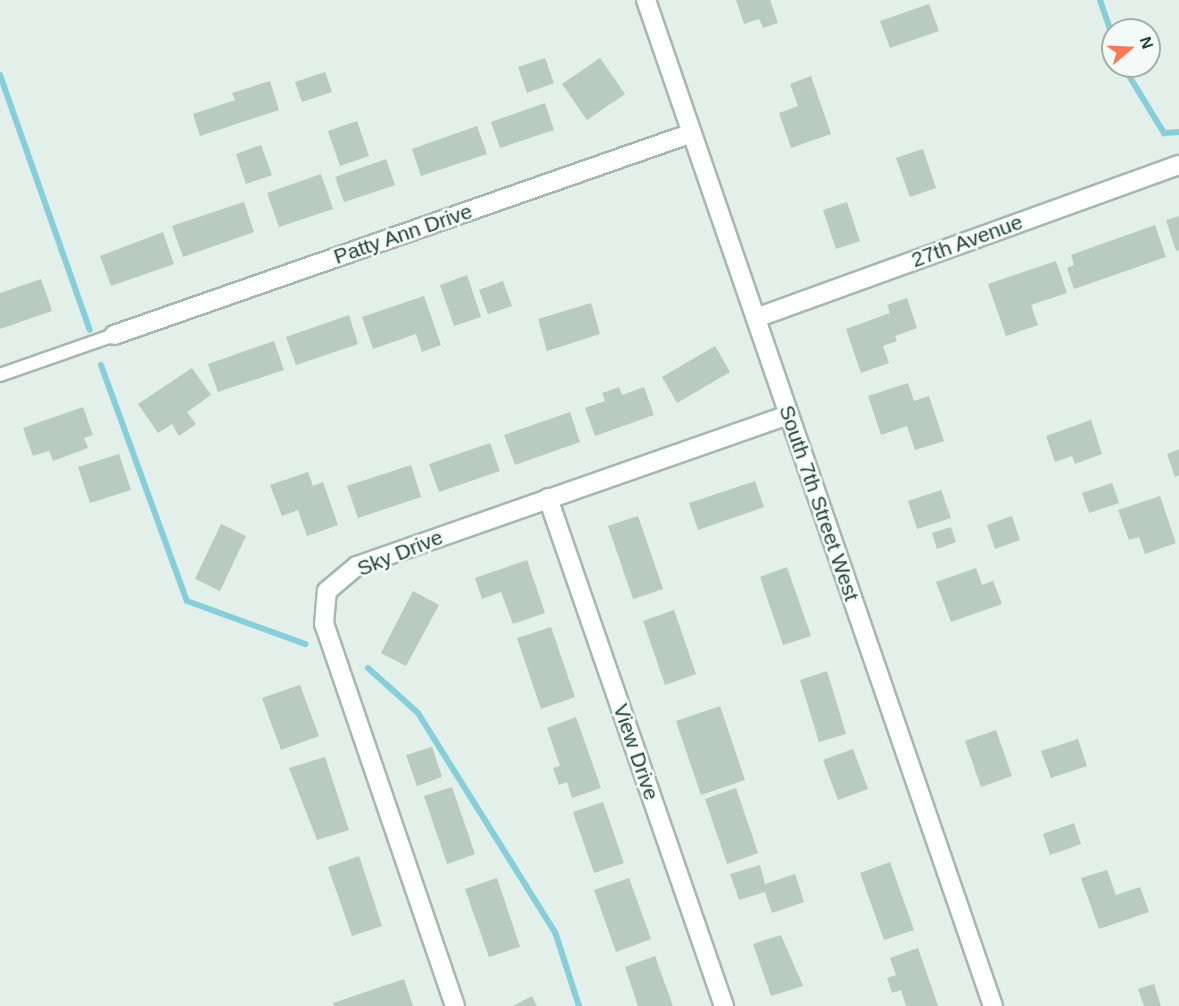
<!DOCTYPE html>
<style>
body{margin:0}
#map{position:relative;width:1179px;height:1006px;overflow:hidden;background:#e3efe9;font-family:Helvetica,sans-serif}
div>[style]{position:absolute}
.stream>*{height:6px;margin:-3px;padding:0 3px;transform-origin:3px;border-radius:3px;background:#85cfda}
.building>*{inset:0;background:#b8cac2}
.roads{filter:drop-shadow(2px 0 #a5b8b0) drop-shadow(-2px 0 #a5b8b0) drop-shadow(0 2px #a5b8b0) drop-shadow(0 -2px #a5b8b0)}
.service>*{height:12px;margin:-6px;padding:0 6px;transform-origin:6px;border-radius:6px;background:#fff}
.minor>*{height:18px;margin:-9px;padding:0 9px;transform-origin:9px;border-radius:9px;background:#fff}
span{translate:-50% -50%;white-space:nowrap;text-align:center;line-height:1.15;-webkit-text-stroke:5px #f4faf7;paint-order:stroke}
.street-label{font-size:21px;color:#204238}
.north{position:absolute;left:1101px;top:18px;width:60px;height:60px;box-sizing:border-box;background:#f4faf7;border:2px solid #9fb0ab;border-radius:50%;rotate:71deg;font-size:16px;font-weight:700;line-height:24px;text-align:center;color:#204238}
.north::after{content:'';display:block;margin:auto;width:21px;height:27px;background:#ff7650;clip-path:polygon(50% 0,100% 100%,50% 72%,0 100%)}
</style>
<div id="map">
<div class="stream">
<div style="left:1100px;top:0;width:39px;rotate:71deg"></div>
<div style="left:1123px;top:66px;width:79px;rotate:58.5deg"></div>
<div style="left:1164px;top:133px;width:15px;rotate:-4deg"></div>
<div style="left:0;top:75px;width:270px;rotate:70.6deg"></div>
<div style="left:101px;top:365px;width:251px;rotate:70deg"></div>
<div style="left:187px;top:601px;width:126px;rotate:20deg"></div>
<div style="left:368px;top:668px;width:67px;rotate:42deg"></div>
<div style="left:418px;top:713px;width:258px;rotate:58deg"></div>
<div style="left:555px;top:932px;width:78px;rotate:72deg"></div>
</div>
<div class="building">
<div style="clip-path:polygon(736px 0,770px 0,778px 23px,763px 28px,759px 19px,744px 24px)"></div>
<div style="clip-path:polygon(929px 4px,939px 31px,890px 48px,880px 21px)"></div>
<div style="clip-path:polygon(545px 58px,554px 83px,527px 93px,518px 67px)"></div>
<div style="clip-path:polygon(600px 58px,625px 94px,587px 120px,562px 84px)"></div>
<div style="clip-path:polygon(325px 72px,332px 92px,302px 102px,295px 82px)"></div>
<div style="clip-path:polygon(811px 76px,831px 134px,791px 148px,779px 113px,798px 106px,790px 84px)"></div>
<div style="clip-path:polygon(270px 81px,279px 110px,200px 136px,193px 114px,235px 100px,232px 93px)"></div>
<div style="clip-path:polygon(545px 103px,554px 130px,500px 148px,491px 122px)"></div>
<div style="clip-path:polygon(357px 121px,369px 156px,340px 166px,328px 131px)"></div>
<div style="clip-path:polygon(477px 126px,487px 154px,421px 176px,412px 149px)"></div>
<div style="clip-path:polygon(261px 145px,272px 175px,246px 184px,236px 154px)"></div>
<div style="clip-path:polygon(923px 149px,936px 188px,910px 197px,896px 158px)"></div>
<div style="clip-path:polygon(386px 159px,395px 185px,344px 202px,335px 177px)"></div>
<div style="clip-path:polygon(321px 174px,333px 209px,279px 227px,267px 193px)"></div>
<div style="clip-path:polygon(244px 202px,254px 232px,183px 257px,172px 226px)"></div>
<div style="clip-path:polygon(847px 202px,860px 241px,836px 249px,823px 210px)"></div>
<div style="clip-path:polygon(1179px 216px,1179px 250px,1176px 251px,1166px 220px)"></div>
<div style="clip-path:polygon(1155px 225px,1166px 257px,1074px 289px,1067px 268px,1074px 265px,1071px 255px)"></div>
<div style="clip-path:polygon(163px 232px,174px 264px,111px 286px,100px 256px)"></div>
<div style="clip-path:polygon(1056px 261px,1067px 293px,1031px 305px,1038px 325px,1006px 336px,988px 284px)"></div>
<div style="clip-path:polygon(467px 275px,481px 317px,454px 326px,440px 285px)"></div>
<div style="clip-path:polygon(41px 279px,52px 311px,0 329px,0 293px)"></div>
<div style="clip-path:polygon(503px 281px,512px 306px,488px 314px,479px 290px)"></div>
<div style="clip-path:polygon(424px 296px,441px 345px,422px 352px,416px 334px,373px 349px,362px 317px)"></div>
<div style="clip-path:polygon(907px 298px,917px 328px,895px 336px,897px 341px,883px 346px,889px 363px,861px 373px,846px 329px,890px 313px,887px 305px)"></div>
<div style="clip-path:polygon(591px 303px,600px 334px,547px 351px,538px 319px)"></div>
<div style="clip-path:polygon(349px 315px,358px 344px,296px 365px,286px 337px)"></div>
<div style="clip-path:polygon(274px 341px,284px 370px,218px 392px,208px 364px)"></div>
<div style="clip-path:polygon(715px 346px,730px 372px,677px 403px,662px 377px)"></div>
<div style="clip-path:polygon(192px 368px,211px 395px,187px 412px,196px 424px,179px 436px,172px 424px,158px 433px,138px 404px)"></div>
<div style="clip-path:polygon(908px 383px,914px 401px,929px 396px,944px 441px,915px 450px,907px 426px,881px 435px,868px 396px)"></div>
<div style="clip-path:polygon(619px 387px,622px 395px,644px 387px,654px 415px,595px 436px,585px 408px,605px 401px,602px 393px)"></div>
<div style="clip-path:polygon(83px 407px,93px 435px,84px 438px,88px 448px,53px 461px,49px 451px,33px 456px,23px 428px)"></div>
<div style="clip-path:polygon(570px 412px,580px 442px,515px 465px,504px 435px)"></div>
<div style="clip-path:polygon(1091px 420px,1102px 454px,1075px 464px,1072px 456px,1055px 462px,1046px 436px)"></div>
<div style="clip-path:polygon(490px 443px,500px 471px,439px 492px,429px 464px)"></div>
<div style="clip-path:polygon(1179px 449px,1179px 475px,1175px 477px,1167px 454px)"></div>
<div style="clip-path:polygon(119px 454px,131px 490px,90px 503px,78px 467px)"></div>
<div style="clip-path:polygon(411px 465px,421px 497px,358px 518px,347px 486px)"></div>
<div style="clip-path:polygon(308px 472px,313px 486px,323px 482px,338px 525px,307px 536px,298px 510px,282px 516px,270px 485px)"></div>
<div style="clip-path:polygon(755px 481px,764px 507px,698px 530px,689px 503px)"></div>
<div style="clip-path:polygon(1112px 483px,1119px 503px,1089px 513px,1082px 493px)"></div>
<div style="clip-path:polygon(941px 490px,951px 518px,917px 529px,908px 501px)"></div>
<div style="clip-path:polygon(1160px 496px,1176px 543px,1145px 554px,1139px 537px,1129px 540px,1118px 510px)"></div>
<div style="clip-path:polygon(638px 516px,663px 589px,633px 599px,608px 526px)"></div>
<div style="clip-path:polygon(1012px 516px,1020px 540px,995px 549px,987px 525px)"></div>
<div style="clip-path:polygon(221px 524px,246px 536px,220px 591px,195px 579px)"></div>
<div style="clip-path:polygon(951px 527px,956px 542px,937px 549px,932px 533px)"></div>
<div style="clip-path:polygon(527px 560px,545px 613px,513px 624px,501px 592px,482px 599px,475px 578px)"></div>
<div style="clip-path:polygon(787px 567px,811px 636px,783px 645px,760px 577px)"></div>
<div style="clip-path:polygon(976px 568px,982px 585px,993px 581px,1002px 604px,951px 622px,936px 582px)"></div>
<div style="clip-path:polygon(413px 591px,439px 605px,406px 666px,381px 653px)"></div>
<div style="clip-path:polygon(674px 610px,696px 674px,665px 685px,643px 621px)"></div>
<div style="clip-path:polygon(551px 627px,575px 697px,541px 709px,517px 638px)"></div>
<div style="clip-path:polygon(827px 671px,846px 734px,819px 742px,800px 680px)"></div>
<div style="clip-path:polygon(300px 685px,319px 736px,281px 750px,262px 698px)"></div>
<div style="clip-path:polygon(720px 706px,745px 780px,701px 795px,676px 721px)"></div>
<div style="clip-path:polygon(576px 717px,601px 788px,572px 798px,567px 782px,559px 785px,553px 768px,560px 766px,547px 728px)"></div>
<div style="clip-path:polygon(996px 730px,1012px 776px,981px 787px,965px 741px)"></div>
<div style="clip-path:polygon(1078px 739px,1087px 766px,1051px 778px,1041px 751px)"></div>
<div style="clip-path:polygon(432px 747px,442px 777px,417px 786px,406px 755px)"></div>
<div style="clip-path:polygon(853px 749px,868px 789px,838px 800px,823px 760px)"></div>
<div style="clip-path:polygon(325px 757px,349px 830px,317px 840px,289px 768px)"></div>
<div style="clip-path:polygon(452px 787px,475px 854px,447px 864px,424px 796px)"></div>
<div style="clip-path:polygon(736px 788px,758px 853px,727px 864px,705px 799px)"></div>
<div style="clip-path:polygon(603px 802px,624px 863px,594px 873px,573px 812px)"></div>
<div style="clip-path:polygon(1074px 823px,1081px 844px,1050px 855px,1043px 834px)"></div>
<div style="clip-path:polygon(359px 856px,382px 926px,352px 936px,328px 867px)"></div>
<div style="clip-path:polygon(890px 862px,914px 930px,884px 940px,860px 873px)"></div>
<div style="clip-path:polygon(760px 865px,765px 884px,795px 874px,804px 902px,772px 913px,765px 892px,739px 900px,730px 874px)"></div>
<div style="clip-path:polygon(1107px 870px,1116px 895px,1140px 887px,1149px 912px,1099px 929px,1081px 878px)"></div>
<div style="clip-path:polygon(497px 878px,520px 947px,489px 957px,465px 889px)"></div>
<div style="clip-path:polygon(629px 878px,651px 939px,616px 952px,594px 890px)"></div>
<div style="clip-path:polygon(781px 935px,803px 986px,771px 996px,753px 944px)"></div>
<div style="clip-path:polygon(918px 948px,938px 1006px,906px 1006px,901px 990px,892px 993px,887px 978px,896px 975px,890px 958px)"></div>
<div style="clip-path:polygon(655px 956px,673px 1006px,638px 1006px,625px 967px)"></div>
<div style="clip-path:polygon(404px 979px,413px 1006px,334px 1006px,333px 1003px)"></div>
<div style="clip-path:polygon(1154px 984px,1161px 1006px,1144px 1006px,1138px 989px)"></div>
<div style="clip-path:polygon(532px 996px,537px 1006px,513px 1006px)"></div>
</div>
<div class="roads">
<div class="service">
<div style="left:0;top:375px;width:121px;rotate:-19.3deg"></div>
</div>
<div class="minor">
<div style="left:646px;top:0;width:1064px;rotate:70.97deg"></div>
<div style="left:756px;top:318px;width:450px;rotate:-19.9deg"></div>
<div style="left:114px;top:335px;width:612px;rotate:-19.26deg"></div>
<div style="left:548px;top:498px;width:538px;rotate:70.89deg"></div>
<div style="left:455px;top:1006px;width:404px;rotate:-108.9deg"></div>
<div style="left:324px;top:624px;width:33px;rotate:-85deg"></div>
<div style="left:327px;top:591px;width:39px;rotate:-40deg"></div>
<div style="left:357px;top:566px;width:457px;rotate:-19.3deg"></div>
</div>
</div>
<div class="street-label">
<span style="left:403px;top:234px;rotate:-19deg">Patty Ann Drive</span>
<span style="left:967px;top:241px;rotate:-20deg">27th Avenue</span>
<span style="left:819px;top:503px;rotate:71deg">South 7th Street West</span>
<span style="left:400px;top:553px;rotate:-22deg">Sky Drive</span>
<span style="left:636px;top:752px;rotate:71deg">View Drive</span>
</div>
<div class="north">N</div>
</div>
